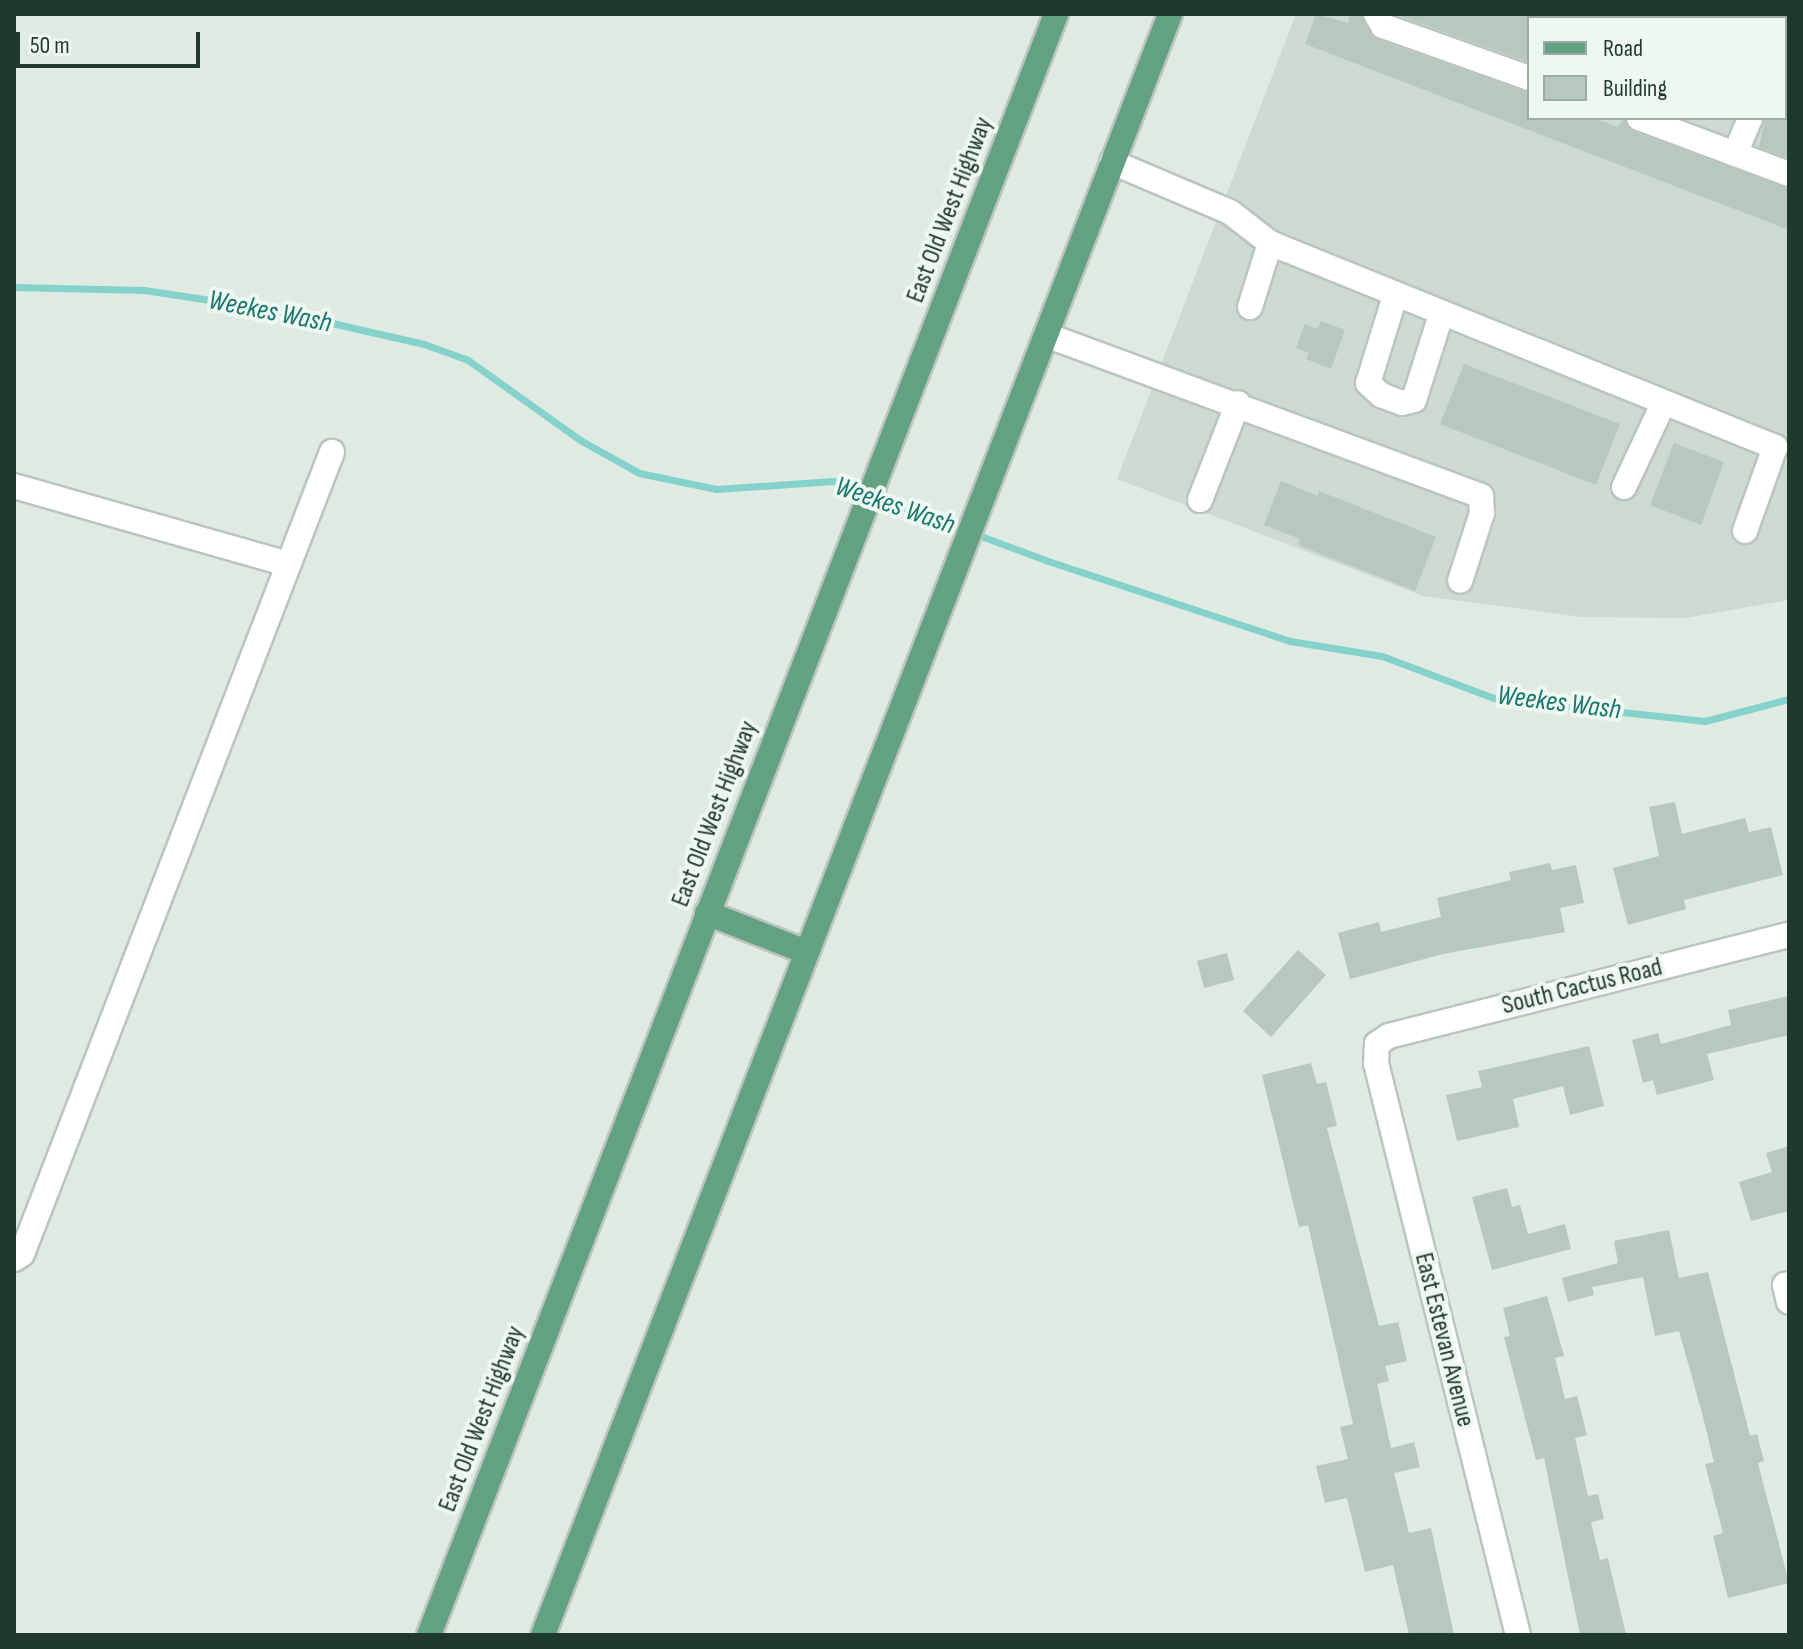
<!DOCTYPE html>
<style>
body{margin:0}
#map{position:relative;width:1803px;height:1649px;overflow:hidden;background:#deeae2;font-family:"Sofia Sans Condensed",sans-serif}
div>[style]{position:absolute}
.built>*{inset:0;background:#cddad1}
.stream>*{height:7px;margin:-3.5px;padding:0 3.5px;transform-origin:3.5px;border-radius:3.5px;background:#84d2cb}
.building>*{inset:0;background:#b7c8bd}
.roads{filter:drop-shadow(2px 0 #bcc4c0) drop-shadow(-2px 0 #bcc4c0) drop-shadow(0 2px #bcc4c0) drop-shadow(0 -2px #bcc4c0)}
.minor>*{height:24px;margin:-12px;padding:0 12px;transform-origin:12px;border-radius:12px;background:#fff}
.major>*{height:24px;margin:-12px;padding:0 12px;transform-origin:12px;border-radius:12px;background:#62a182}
span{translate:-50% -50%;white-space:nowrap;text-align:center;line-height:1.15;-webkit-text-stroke:8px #eff7f1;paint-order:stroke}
.street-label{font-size:26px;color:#1f3a2d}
.water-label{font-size:28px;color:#197770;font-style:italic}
.frame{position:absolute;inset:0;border:16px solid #1f3a2d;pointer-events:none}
.legend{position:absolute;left:1527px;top:16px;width:260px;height:104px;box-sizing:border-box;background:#eff7f1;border:2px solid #9caba3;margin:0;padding:10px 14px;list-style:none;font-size:24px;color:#1f3a2d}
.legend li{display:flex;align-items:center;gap:16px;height:40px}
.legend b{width:40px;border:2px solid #9caba3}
.scale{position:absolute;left:16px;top:32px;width:184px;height:36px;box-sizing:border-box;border:4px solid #1f3a2d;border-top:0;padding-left:10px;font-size:24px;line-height:28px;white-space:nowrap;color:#1f3a2d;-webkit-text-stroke:6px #eff7f1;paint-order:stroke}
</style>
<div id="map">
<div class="built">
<div style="clip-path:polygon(evenodd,1296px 14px,1789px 14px,1789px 600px,1685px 618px,1582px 617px,1423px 596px,1117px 479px,1296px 14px,1529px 18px,1785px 18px,1785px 118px,1529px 118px,1529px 18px)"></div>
</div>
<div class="stream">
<div style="left:14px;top:287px;width:130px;rotate:1.3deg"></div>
<div style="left:144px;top:290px;width:127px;rotate:8.6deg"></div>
<div style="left:270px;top:309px;width:158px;rotate:12.8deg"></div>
<div style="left:424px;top:344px;width:47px;rotate:20deg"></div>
<div style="left:468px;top:360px;width:138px;rotate:35.5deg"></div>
<div style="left:580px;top:440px;width:68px;rotate:29.2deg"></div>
<div style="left:639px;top:473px;width:79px;rotate:11.7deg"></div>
<div style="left:716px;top:489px;width:117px;rotate:-3.9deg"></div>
<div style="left:833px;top:481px;width:229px;rotate:20.4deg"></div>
<div style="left:1048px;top:561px;width:255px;rotate:18.3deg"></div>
<div style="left:1290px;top:641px;width:93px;rotate:9.3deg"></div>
<div style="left:1382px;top:656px;width:120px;rotate:20.6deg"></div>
<div style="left:1494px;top:698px;width:212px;rotate:6.2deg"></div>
<div style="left:1705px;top:721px;width:87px;rotate:-14.7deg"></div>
</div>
<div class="building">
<div style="clip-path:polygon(1316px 14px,1348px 23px,1350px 14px,1361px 14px,1378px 40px,1529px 93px,1529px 118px,1594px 118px,1618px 127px,1624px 118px,1634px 132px,1789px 189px,1789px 230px,1305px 44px)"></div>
<div style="clip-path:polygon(1394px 14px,1529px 14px,1529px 62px)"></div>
<div style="clip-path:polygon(1765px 118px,1789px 118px,1789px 158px,1759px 147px)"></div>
<div style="clip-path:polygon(1321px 321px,1345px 330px,1331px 369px,1306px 359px,1309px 353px,1296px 348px,1305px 324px,1317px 329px)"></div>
<div style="clip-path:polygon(1464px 364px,1620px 424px,1596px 485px,1440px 424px)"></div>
<div style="clip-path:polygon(1674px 443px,1724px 462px,1701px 525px,1650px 505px)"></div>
<div style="clip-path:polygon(1281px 481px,1318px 496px,1319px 491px,1436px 537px,1415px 591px,1298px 545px,1300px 539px,1264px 525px)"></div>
<div style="clip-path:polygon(1675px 802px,1682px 834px,1745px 818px,1749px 832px,1771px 827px,1783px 875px,1684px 900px,1686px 909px,1628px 925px,1613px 868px,1659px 856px,1649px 807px)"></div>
<div style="clip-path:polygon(1550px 863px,1552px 870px,1576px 865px,1584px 903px,1560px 908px,1565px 932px,1443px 954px,1350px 979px,1338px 933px,1379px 922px,1381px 932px,1441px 917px,1437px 898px,1511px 880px,1509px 872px)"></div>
<div style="clip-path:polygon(1298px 950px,1326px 975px,1271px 1037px,1243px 1011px)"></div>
<div style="clip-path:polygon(1227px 953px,1234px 980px,1204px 988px,1197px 961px)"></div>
<div style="clip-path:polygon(1789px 996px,1789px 1035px,1707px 1054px,1714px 1080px,1657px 1095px,1653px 1080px,1643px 1083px,1632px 1040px,1658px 1033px,1661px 1044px,1731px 1025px,1728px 1010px)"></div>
<div style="clip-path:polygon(1589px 1046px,1604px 1106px,1570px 1115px,1563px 1086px,1513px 1099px,1519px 1127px,1457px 1141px,1446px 1095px,1482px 1087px,1478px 1071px)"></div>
<div style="clip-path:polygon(1311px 1063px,1317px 1084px,1326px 1082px,1337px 1126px,1327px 1128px,1379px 1326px,1398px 1322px,1407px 1361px,1385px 1366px,1389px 1381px,1377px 1384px,1391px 1448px,1414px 1442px,1420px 1467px,1394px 1473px,1409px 1533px,1431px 1528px,1454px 1635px,1409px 1635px,1393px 1565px,1365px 1572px,1347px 1498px,1325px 1503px,1316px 1466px,1348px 1459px,1340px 1427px,1353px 1424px,1308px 1225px,1299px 1227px,1262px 1075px)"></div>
<div style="clip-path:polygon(1789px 1146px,1789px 1211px,1751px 1221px,1739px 1182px,1772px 1172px,1766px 1153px)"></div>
<div style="clip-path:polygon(1507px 1188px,1512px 1207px,1520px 1205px,1528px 1234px,1565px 1224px,1571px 1249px,1492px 1270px,1472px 1197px)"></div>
<div style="clip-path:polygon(1669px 1230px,1679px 1278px,1708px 1272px,1750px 1436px,1757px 1434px,1764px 1461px,1758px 1463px,1789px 1583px,1728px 1598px,1713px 1536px,1723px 1533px,1705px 1464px,1714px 1462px,1702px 1413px,1679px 1331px,1655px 1336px,1643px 1277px,1592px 1287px,1594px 1295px,1568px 1302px,1562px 1278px,1618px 1263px,1614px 1241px)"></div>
<div style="clip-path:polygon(1547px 1296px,1564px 1356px,1555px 1358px,1565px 1399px,1577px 1396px,1587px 1435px,1575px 1438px,1588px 1496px,1598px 1494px,1604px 1519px,1591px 1522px,1600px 1560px,1608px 1558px,1626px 1635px,1580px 1635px,1544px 1458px,1536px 1460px,1504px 1337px,1510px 1336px,1503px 1308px)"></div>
</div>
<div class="roads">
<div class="minor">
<div style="left:1376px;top:14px;width:14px;rotate:60deg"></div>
<div style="left:1383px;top:26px;width:155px;rotate:19.6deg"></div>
<div style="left:1765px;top:14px;width:11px;rotate:22deg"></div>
<div style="left:1785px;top:94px;width:4px;rotate:14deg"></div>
<div style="left:1639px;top:118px;width:160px;rotate:20.5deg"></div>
<div style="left:1735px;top:154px;width:39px;rotate:-67deg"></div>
<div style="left:1112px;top:162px;width:128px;rotate:23deg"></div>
<div style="left:1230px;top:212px;width:51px;rotate:37.8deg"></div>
<div style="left:1270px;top:243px;width:545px;rotate:22deg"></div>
<div style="left:1775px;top:447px;width:89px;rotate:109.7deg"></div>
<div style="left:1395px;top:296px;width:91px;rotate:107.2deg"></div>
<div style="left:1368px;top:383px;width:18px;rotate:43deg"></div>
<div style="left:1381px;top:395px;width:22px;rotate:21deg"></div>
<div style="left:1402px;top:403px;width:12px;rotate:-14deg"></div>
<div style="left:1414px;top:400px;width:89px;rotate:-72.4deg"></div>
<div style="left:1250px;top:307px;width:67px;rotate:-72.6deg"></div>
<div style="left:1046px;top:335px;width:464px;rotate:20.3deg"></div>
<div style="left:1481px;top:496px;width:17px;rotate:87deg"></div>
<div style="left:1482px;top:513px;width:71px;rotate:107.9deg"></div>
<div style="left:14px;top:486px;width:285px;rotate:15.9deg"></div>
<div style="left:1624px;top:487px;width:92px;rotate:-64.8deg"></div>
<div style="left:1200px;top:500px;width:104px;rotate:-68.6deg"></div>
<div style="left:14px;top:1259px;width:9px;rotate:-32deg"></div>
<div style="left:22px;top:1254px;width:860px;rotate:-68.87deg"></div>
<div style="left:1789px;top:1284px;width:4px;rotate:166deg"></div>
<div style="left:1785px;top:1285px;width:17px;rotate:77deg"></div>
<div style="left:1518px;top:1635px;width:589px;rotate:-103.94deg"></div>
<div style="left:1376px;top:1063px;width:19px;rotate:-87deg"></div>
<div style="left:1377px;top:1044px;width:14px;rotate:-34deg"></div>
<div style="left:1389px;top:1036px;width:413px;rotate:-14.2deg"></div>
</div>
<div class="major">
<div style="left:707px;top:913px;width:106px;rotate:21.5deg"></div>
<div style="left:429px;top:1635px;width:1738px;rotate:-68.85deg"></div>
<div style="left:543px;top:1635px;width:1738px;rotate:-68.85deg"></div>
</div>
</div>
<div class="street-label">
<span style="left:950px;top:210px;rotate:-69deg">East Old West Highway</span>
<span style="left:715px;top:814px;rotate:-69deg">East Old West Highway</span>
<span style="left:1582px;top:987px;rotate:-14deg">South Cactus Road</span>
<span style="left:1444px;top:1340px;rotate:76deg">East Estevan Avenue</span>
<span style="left:482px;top:1419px;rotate:-69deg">East Old West Highway</span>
</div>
<div class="water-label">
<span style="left:270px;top:312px;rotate:11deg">Weekes Wash</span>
<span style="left:895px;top:506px;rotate:19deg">Weekes Wash</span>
<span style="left:1559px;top:703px;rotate:7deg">Weekes Wash</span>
</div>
<div class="frame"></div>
<ul class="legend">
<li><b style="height:10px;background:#62a182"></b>Road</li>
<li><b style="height:22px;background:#b7c8bd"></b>Building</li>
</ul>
<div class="scale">50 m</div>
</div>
